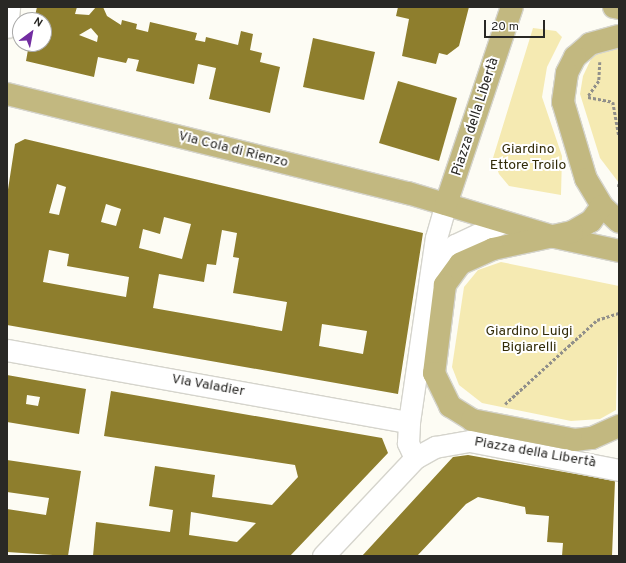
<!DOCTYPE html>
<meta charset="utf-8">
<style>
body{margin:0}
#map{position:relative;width:626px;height:563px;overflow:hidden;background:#fdfcf4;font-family:Overpass,sans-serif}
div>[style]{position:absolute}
.green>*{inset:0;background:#f5eab2}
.building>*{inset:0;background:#8e7e2d}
.path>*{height:2.5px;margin-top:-1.25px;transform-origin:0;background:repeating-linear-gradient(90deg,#908f8a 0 3px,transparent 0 5px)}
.roads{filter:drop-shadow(1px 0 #d5d4cc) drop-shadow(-1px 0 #d5d4cc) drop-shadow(0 1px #d5d4cc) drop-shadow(0 -1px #d5d4cc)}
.minor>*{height:21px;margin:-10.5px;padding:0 10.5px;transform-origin:10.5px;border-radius:10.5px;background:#fff}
.major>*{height:22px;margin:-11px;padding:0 11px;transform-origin:11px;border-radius:11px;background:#c2b880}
span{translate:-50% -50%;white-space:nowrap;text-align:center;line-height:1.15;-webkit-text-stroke:4px #fff;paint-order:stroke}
.street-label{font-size:14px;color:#292825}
.park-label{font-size:14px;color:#322b07}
.frame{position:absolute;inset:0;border:8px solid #292825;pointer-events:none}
.north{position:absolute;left:12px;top:12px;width:40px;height:40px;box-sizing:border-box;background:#fff;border:1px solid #a9a9a8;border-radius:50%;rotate:32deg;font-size:11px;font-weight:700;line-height:16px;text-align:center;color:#292825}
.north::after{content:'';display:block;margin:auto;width:14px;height:18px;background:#722da1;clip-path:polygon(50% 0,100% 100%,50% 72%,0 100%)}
.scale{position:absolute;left:484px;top:20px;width:61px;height:18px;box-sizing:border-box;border:2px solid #292825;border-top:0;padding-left:5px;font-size:12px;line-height:14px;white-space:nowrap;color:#292825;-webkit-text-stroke:3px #fff;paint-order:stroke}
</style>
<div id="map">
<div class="green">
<div style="clip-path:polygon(533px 28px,556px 31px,562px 37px,547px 67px,542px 97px,562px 156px,561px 195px,509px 186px,499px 174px,493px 158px)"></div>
<div style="clip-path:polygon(619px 45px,619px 183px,600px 158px,580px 94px,583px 76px,592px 57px,602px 49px)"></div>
<div style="clip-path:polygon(501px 262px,619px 286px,616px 410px,600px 419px,571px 421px,482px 403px,459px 385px,452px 367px,464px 287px,478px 270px)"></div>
</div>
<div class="building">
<div style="clip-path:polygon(evenodd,37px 7px,77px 7px,75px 14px,89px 15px,96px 7px,103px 7px,107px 16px,121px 25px,122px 20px,137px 24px,136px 29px,148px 32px,150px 22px,197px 33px,195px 40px,205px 42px,206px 37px,238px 45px,241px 31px,253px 34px,250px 50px,262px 53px,260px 62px,280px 67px,270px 113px,209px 99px,216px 68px,198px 64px,194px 84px,136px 71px,139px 60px,128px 58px,126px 63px,98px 57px,94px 77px,26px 61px,29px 44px,44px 44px,44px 20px,34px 20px,37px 7px,91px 28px,98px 36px,97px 42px,79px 35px,91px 28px)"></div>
<div style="clip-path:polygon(398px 7px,469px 7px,459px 46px,447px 55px,439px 53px,436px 64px,402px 56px,409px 19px,396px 16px)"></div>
<div style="clip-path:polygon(313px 38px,375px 52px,364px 100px,303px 87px)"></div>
<div style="clip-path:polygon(398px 81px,457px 98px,439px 161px,379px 143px)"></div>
<div style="clip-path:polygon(evenodd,25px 139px,423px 233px,398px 394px,7px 325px,7px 196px,15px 144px,25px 139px,57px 184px,66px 187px,59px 215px,49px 213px,57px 184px,25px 139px,106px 204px,121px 209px,116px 226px,101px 222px,106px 204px,25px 139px,164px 217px,191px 224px,182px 259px,139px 248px,143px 229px,160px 234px,164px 217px,25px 139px,222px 230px,237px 233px,233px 257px,239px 258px,233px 293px,287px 302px,282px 331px,153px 308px,159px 274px,204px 282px,207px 264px,216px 265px,222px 230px,25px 139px,49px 250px,69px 254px,67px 266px,129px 277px,126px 297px,43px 282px,49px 250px,25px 139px,322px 324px,367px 331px,363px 354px,319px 346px,322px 324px)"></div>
<div style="clip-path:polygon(evenodd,7px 375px,86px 389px,79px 434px,7px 422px,7px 375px,27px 395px,40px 397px,38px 406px,26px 404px,27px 395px)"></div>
<div style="clip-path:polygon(evenodd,111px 391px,382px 438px,388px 453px,290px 556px,93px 556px,96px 522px,170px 532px,173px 510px,149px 506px,155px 466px,215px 475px,212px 497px,272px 505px,298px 477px,295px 465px,104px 436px,111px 391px,191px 512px,256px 523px,237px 542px,189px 535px,191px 512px)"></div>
<div style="clip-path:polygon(468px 455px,615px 481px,612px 556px,562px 556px,563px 543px,547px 542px,549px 516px,526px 514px,525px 507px,478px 497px,466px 504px,417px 556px,362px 556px,453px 457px)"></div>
<div style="clip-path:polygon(7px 460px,81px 471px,68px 556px,7px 552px,7px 509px,46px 515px,49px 498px,7px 492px)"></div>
</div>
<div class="path">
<div style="left:600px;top:62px;width:19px;rotate:93deg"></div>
<div style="left:599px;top:81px;width:19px;rotate:125deg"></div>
<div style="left:588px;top:97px;width:25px;rotate:11deg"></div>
<div style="left:613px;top:102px;width:34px;rotate:80deg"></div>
<div style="left:619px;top:184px;width:4px;rotate:90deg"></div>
<div style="left:505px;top:404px;width:125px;rotate:-42.4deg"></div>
<div style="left:597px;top:320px;width:23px;rotate:-18deg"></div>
</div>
<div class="roads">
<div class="minor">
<div style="left:7px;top:27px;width:20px;rotate:-84deg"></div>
<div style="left:432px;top:273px;width:17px;rotate:-65deg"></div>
<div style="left:439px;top:258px;width:21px;rotate:-39deg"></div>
<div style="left:455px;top:245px;width:54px;rotate:-25.1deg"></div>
<div style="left:7px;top:350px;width:408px;rotate:10.2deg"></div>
<div style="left:415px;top:458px;width:23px;rotate:-29deg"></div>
<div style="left:435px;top:447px;width:36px;rotate:-10deg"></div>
<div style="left:470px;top:441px;width:152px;rotate:11deg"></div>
<div style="left:323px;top:556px;width:134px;rotate:-46.8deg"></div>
<div style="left:415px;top:458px;width:17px;rotate:-115deg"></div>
<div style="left:408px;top:443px;width:21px;rotate:-87deg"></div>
<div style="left:409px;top:422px;width:186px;rotate:-81.7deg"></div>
<div style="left:436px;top:238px;width:35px;rotate:-74deg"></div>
</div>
<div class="major">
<div style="left:614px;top:7px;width:5px;rotate:11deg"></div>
<div style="left:619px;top:36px;width:30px;rotate:165deg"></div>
<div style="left:590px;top:44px;width:20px;rotate:139deg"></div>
<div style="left:575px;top:57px;width:18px;rotate:117deg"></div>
<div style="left:567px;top:73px;width:29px;rotate:98deg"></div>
<div style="left:563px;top:102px;width:80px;rotate:73.4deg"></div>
<div style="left:586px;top:179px;width:31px;rotate:59deg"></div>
<div style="left:602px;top:206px;width:23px;rotate:43deg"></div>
<div style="left:7px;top:94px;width:413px;rotate:13.9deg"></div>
<div style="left:408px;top:193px;width:153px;rotate:16.7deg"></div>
<div style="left:555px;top:237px;width:66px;rotate:12.3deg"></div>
<div style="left:446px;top:204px;width:208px;rotate:-71.5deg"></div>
<div style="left:602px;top:206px;width:19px;rotate:126deg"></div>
<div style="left:591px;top:221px;width:22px;rotate:150deg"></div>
<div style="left:572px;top:232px;width:81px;rotate:167.9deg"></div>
<div style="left:493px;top:249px;width:36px;rotate:156deg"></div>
<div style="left:460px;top:264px;width:26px;rotate:126deg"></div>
<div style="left:445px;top:285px;width:89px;rotate:97.1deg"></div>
<div style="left:434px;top:373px;width:37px;rotate:64deg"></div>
<div style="left:450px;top:406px;width:26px;rotate:32deg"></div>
<div style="left:472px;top:420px;width:105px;rotate:11deg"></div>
<div style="left:575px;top:440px;width:17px;rotate:-7deg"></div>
<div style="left:592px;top:438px;width:30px;rotate:-24deg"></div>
</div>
</div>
<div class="street-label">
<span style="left:476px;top:117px;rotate:-72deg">Piazza della Libertà</span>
<span style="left:233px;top:150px;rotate:14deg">Via Cola di Rienzo</span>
<span style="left:208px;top:386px;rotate:10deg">Via Valadier</span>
<span style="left:535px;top:453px;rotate:10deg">Piazza della Libertà</span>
</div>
<div class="park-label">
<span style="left:528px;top:158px">Giardino<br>Ettore Troilo</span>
<span style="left:529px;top:340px">Giardino Luigi<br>Bigiarelli</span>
</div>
<div class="frame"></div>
<div class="north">N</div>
<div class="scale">20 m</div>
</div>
